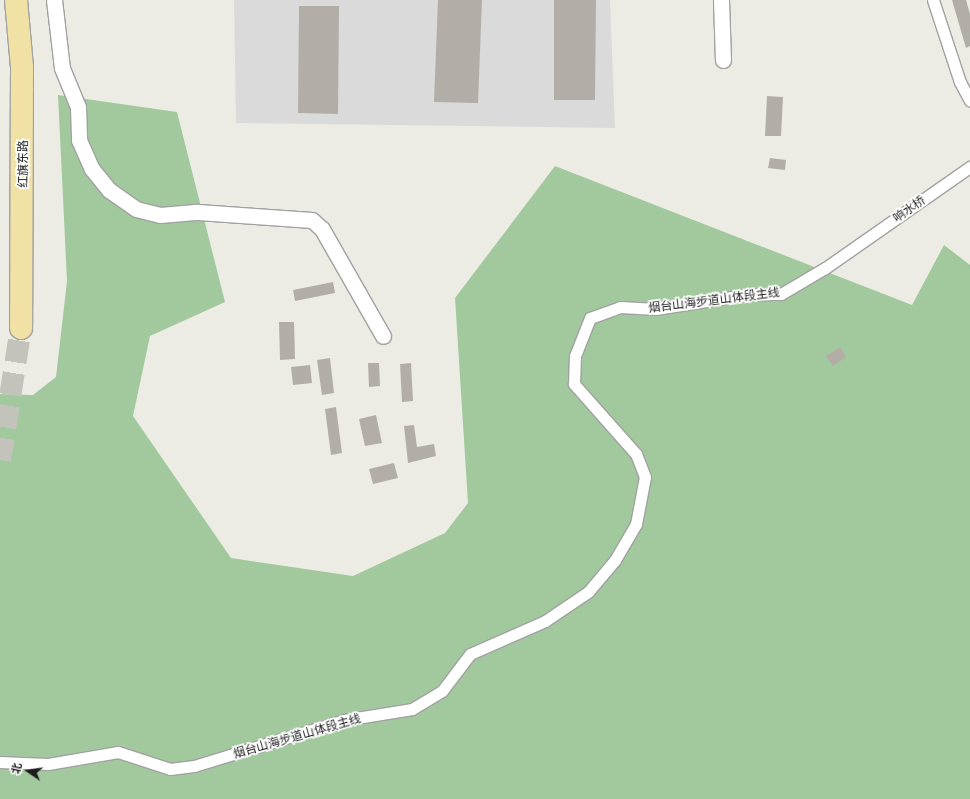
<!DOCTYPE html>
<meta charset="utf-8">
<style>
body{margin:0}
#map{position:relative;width:970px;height:799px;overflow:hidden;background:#edece4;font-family:Cabin,"Noto Sans SC",sans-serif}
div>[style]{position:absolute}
.residential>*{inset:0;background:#dbdada}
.forest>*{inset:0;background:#a1c99d}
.building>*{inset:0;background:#b2aea7}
.primary-tunnel>*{height:22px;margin-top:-11px;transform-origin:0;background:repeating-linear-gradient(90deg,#c3c3bc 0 22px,transparent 0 33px)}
.roads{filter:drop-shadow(1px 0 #a1a1a1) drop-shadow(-1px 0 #a1a1a1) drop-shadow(0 1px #a1a1a1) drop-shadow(0 -1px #a1a1a1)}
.pedestrian>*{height:11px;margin:-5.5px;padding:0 5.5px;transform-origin:5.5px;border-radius:5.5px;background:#fff}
.minor>*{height:15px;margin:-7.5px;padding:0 7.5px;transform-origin:7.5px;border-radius:7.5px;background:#fff}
.primary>*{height:22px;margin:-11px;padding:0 11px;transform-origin:11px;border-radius:11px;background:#f2e1a4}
span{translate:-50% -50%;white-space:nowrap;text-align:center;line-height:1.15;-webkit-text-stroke:3.5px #fff;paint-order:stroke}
.street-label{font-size:12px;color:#1d1d1d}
.north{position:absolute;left:8px;top:751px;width:40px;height:40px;-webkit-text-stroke:3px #fff;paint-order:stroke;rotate:283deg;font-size:11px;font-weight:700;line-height:16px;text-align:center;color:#1d1d1d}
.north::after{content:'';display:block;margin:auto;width:14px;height:18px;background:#1d1d1d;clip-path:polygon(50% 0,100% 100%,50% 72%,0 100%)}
</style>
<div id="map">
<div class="residential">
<div style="clip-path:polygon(234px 0,610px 0,615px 128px,236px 123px)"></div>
</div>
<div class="forest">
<div style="clip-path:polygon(58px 95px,177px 112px,225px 302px,150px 336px,133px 416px,231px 558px,353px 576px,445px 533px,468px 503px,455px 298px,555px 166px,912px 305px,944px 245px,970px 265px,970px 799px,0 799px,0 394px,33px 395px,56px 377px,67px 281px)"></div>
</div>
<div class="building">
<div style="clip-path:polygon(438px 0,482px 0,478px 103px,434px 102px)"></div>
<div style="clip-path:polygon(554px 0,596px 0,595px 100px,554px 100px)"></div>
<div style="clip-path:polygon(952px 0,966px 0,970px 14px,970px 46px,966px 48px)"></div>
<div style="clip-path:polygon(299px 6px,339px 6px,338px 114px,298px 113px)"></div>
<div style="clip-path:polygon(767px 96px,783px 97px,781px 136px,765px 136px)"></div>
<div style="clip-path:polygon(770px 158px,786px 160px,785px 170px,768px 168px)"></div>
<div style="clip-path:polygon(333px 282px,335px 293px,295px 301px,293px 290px)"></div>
<div style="clip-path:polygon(279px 322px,294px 322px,295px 359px,280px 360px)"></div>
<div style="clip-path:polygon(840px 347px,846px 357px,833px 366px,826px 356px)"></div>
<div style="clip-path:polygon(330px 358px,334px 393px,322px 395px,317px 360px)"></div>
<div style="clip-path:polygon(368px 363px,379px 363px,380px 386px,369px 387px)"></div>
<div style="clip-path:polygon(411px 363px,413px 401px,402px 402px,400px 364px)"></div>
<div style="clip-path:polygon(310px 365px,312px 383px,293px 385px,291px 367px)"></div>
<div style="clip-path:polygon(336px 407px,342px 453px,331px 455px,325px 409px)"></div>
<div style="clip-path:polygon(376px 415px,382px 443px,365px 446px,359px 419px)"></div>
<div style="clip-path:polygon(414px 425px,417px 447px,434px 444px,436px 456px,408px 463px,404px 426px)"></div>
<div style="clip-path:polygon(394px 463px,398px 478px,373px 484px,369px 469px)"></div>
</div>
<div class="primary-tunnel">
<div style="left:0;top:460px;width:134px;rotate:-81deg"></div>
</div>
<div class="roads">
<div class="pedestrian">
<div style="left:933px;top:0;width:86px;rotate:71.8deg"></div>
<div style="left:960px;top:82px;width:21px;rotate:62deg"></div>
<div style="left:0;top:762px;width:48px;rotate:2.4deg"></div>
<div style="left:48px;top:764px;width:71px;rotate:-9.7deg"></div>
<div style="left:118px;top:752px;width:55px;rotate:18.1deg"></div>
<div style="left:170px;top:769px;width:24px;rotate:-7deg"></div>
<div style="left:194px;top:766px;width:157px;rotate:-17deg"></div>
<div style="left:344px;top:720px;width:69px;rotate:-9.2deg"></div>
<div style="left:412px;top:709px;width:35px;rotate:-31deg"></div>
<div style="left:442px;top:691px;width:46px;rotate:-52.9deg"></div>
<div style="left:470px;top:654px;width:82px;rotate:-23.7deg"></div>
<div style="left:545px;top:621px;width:52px;rotate:-34deg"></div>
<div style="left:588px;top:592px;width:42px;rotate:-49.8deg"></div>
<div style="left:615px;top:560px;width:42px;rotate:-59.7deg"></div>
<div style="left:636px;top:524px;width:48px;rotate:-79.2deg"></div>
<div style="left:645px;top:477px;width:25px;rotate:-111deg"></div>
<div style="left:636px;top:454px;width:94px;rotate:-131.5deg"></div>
<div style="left:574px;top:384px;width:28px;rotate:-88deg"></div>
<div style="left:575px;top:356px;width:41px;rotate:-68.5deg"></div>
<div style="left:590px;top:318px;width:32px;rotate:-20deg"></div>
<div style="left:620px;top:307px;width:36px;rotate:3deg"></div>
<div style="left:656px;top:309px;width:88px;rotate:-9.1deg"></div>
<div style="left:743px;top:295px;width:38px;rotate:-2deg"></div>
<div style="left:781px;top:294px;width:51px;rotate:-30.6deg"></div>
<div style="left:825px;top:268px;width:177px;rotate:-34.9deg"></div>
</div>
<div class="minor">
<div style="left:54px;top:0;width:68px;rotate:83.3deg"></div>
<div style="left:62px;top:68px;width:42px;rotate:67.7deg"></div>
<div style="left:78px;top:107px;width:33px;rotate:88deg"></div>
<div style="left:79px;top:140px;width:32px;rotate:66deg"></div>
<div style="left:92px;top:169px;width:27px;rotate:51deg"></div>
<div style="left:109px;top:190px;width:33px;rotate:35deg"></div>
<div style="left:136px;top:209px;width:25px;rotate:14deg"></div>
<div style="left:160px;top:215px;width:38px;rotate:-5deg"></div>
<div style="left:198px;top:212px;width:114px;rotate:4deg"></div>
<div style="left:312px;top:220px;width:13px;rotate:42deg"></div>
<div style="left:322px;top:229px;width:123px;rotate:60.3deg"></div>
<div style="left:721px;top:0;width:60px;rotate:88.1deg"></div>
</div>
<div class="primary">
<div style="left:16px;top:0;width:67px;rotate:84.9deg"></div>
<div style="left:22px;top:67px;width:261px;rotate:90.2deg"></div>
</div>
</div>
<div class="street-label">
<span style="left:23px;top:164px;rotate:-90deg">红旗东路</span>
<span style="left:909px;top:209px;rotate:-35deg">响水桥</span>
<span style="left:714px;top:300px;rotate:-7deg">烟台山海步道山体段主线</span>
<span style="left:297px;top:736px;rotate:-16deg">烟台山海步道山体段主线</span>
</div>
<div class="north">北</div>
</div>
